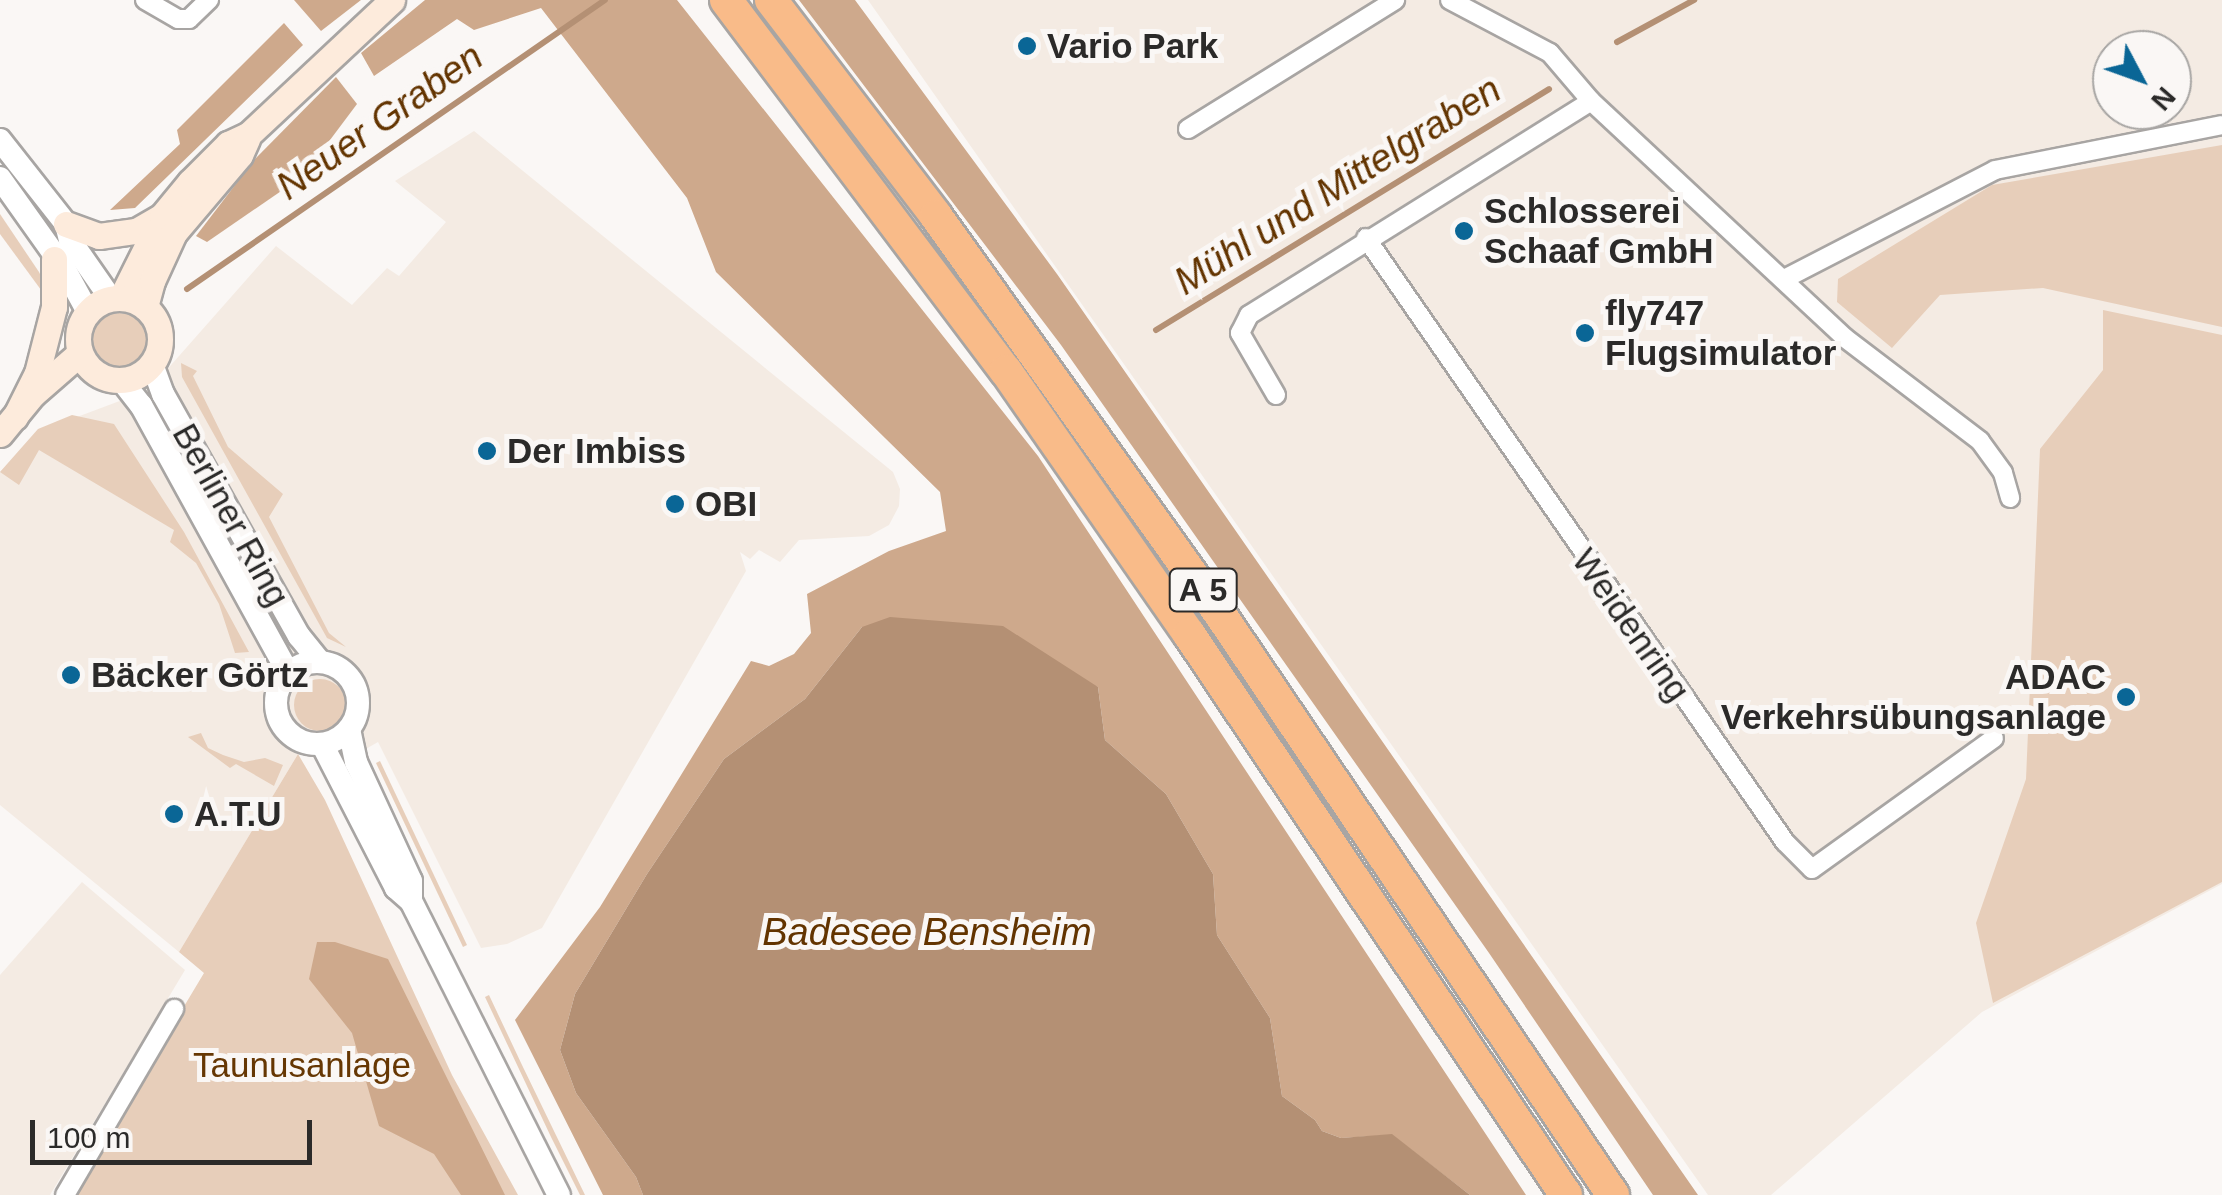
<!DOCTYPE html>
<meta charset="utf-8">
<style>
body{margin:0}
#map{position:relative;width:2222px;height:1195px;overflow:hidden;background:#faf7f5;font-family:Helvetica,sans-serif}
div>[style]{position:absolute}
.built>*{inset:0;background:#f4ebe3}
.green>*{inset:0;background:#e7ceba}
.round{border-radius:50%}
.forest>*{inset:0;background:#cea98c}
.water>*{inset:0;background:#b49074}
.stream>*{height:6px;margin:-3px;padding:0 3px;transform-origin:3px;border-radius:3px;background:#b49074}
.roads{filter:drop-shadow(2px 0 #a8a5a3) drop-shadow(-2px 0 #a8a5a3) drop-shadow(0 2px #a8a5a3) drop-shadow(0 -2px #a8a5a3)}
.minor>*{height:18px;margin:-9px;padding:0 9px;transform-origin:9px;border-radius:9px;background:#fff}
.tertiary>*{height:22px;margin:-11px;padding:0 11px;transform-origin:11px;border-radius:11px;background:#fff}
.tertiary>.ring{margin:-11px;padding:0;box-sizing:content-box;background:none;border:22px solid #fff;border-radius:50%}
.secondary>*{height:25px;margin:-12.5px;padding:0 12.5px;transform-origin:12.5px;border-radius:12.5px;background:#fdebdc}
.secondary>.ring{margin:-12.5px;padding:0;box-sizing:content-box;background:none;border:25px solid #fdebdc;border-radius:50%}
.motorway>*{height:32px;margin:-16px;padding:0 16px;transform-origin:16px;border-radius:16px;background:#f9bb89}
.dots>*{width:28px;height:28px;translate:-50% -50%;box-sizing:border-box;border:5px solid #faf7f5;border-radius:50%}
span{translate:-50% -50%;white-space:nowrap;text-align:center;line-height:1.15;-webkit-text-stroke:10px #faf7f5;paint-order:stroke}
.shield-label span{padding:2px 8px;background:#faf7f5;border:2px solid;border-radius:8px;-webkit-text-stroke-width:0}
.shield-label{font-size:32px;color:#2b2a29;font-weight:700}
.poi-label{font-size:35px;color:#2b2a29;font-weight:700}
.left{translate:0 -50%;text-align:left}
.right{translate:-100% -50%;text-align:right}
.street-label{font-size:35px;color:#2b2a29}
.park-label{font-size:35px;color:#663703}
.water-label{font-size:38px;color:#633400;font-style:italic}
.north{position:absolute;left:2092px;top:30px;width:100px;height:100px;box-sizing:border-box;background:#faf7f5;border:2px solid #a7a5a3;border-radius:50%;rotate:131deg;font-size:28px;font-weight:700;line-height:40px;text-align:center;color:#2b2a29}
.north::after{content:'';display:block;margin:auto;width:35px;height:45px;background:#0a6696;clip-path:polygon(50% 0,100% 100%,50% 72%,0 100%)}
.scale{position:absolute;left:30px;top:1120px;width:282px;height:45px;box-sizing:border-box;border:5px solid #2b2a29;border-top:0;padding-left:12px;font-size:30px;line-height:35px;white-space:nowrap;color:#2b2a29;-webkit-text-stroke:8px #faf7f5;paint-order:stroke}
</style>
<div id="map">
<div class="built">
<div style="clip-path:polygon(evenodd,868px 0,2222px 0,2222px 884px,1982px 1012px,1771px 1195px,1708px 1195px,868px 0,2112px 50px,2172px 50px,2172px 110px,2112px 110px,2112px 50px)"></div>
<div style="clip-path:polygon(474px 131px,893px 472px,900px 489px,899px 506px,889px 525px,869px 536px,799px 540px,780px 562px,759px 550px,750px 559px,740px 552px,746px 571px,542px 928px,507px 944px,481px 948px,378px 742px,343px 762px,298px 754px,179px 952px,0 805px,0 472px,45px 429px,149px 390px,276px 246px,352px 305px,387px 268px,399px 276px,446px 222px,395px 181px)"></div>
<div style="clip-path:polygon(82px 882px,185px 970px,50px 1195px,0 1195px,0 975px)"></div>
</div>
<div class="green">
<div style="clip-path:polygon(2222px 145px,2222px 327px,2043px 288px,1940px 295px,1892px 348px,1837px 302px,1838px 279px,1992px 185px)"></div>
<div style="clip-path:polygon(0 214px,39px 272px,46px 286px,44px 294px,0 234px)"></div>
<div style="clip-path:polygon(2103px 310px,2222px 335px,2222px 882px,1993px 1003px,1976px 923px,2026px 779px,2040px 449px,2103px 370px)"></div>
<div class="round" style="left:90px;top:313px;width:58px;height:58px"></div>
<div style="clip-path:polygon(181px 363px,197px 371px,193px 376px,228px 447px,283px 494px,269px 517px,329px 633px,346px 647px,327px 638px,182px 377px)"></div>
<div style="clip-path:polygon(72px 415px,114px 424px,184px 532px,249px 652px,235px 653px,219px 604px,196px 563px,170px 542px,174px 530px,39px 450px,19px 485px,0 472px,38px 429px)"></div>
<div class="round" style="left:294px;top:679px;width:52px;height:52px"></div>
<div style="clip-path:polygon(201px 733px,208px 748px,223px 755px,244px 762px,265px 758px,283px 765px,274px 786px,236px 764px,230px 768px,188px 737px)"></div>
<div style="clip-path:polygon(298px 754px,325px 800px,452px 1075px,518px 1195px,71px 1195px,204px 973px,179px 952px)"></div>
<div style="clip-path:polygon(380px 761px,467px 945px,463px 947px,376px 763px)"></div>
<div style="clip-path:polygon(489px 995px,522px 1065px,585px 1195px,580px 1195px,551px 1137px,485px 997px)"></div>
</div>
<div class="forest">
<div style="clip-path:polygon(294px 0,361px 0,321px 31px)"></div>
<div style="clip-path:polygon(425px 0,677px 0,1038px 456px,1526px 1195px,1470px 1195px,1392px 1135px,1341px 1138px,1322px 1131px,1315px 1120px,1282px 1096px,1270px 1018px,1217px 935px,1213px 874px,1166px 794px,1105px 740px,1098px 687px,862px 627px,805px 699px,724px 759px,647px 874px,575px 994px,560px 1050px,576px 1093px,636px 1177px,643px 1195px,603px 1195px,515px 1020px,600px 907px,751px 661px,769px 666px,794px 654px,811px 633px,807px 594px,889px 551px,946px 531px,940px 492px,716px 272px,687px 198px,541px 8px,474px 30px,457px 19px,374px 76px,361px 53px)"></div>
<div style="clip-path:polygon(799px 0,855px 0,1057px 274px,1698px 1195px,1653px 1195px,1489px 953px,1061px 345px)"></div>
<div style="clip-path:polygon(284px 23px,303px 45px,135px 208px,110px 210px,180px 144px,177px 130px)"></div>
<div style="clip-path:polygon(336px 77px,357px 104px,303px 176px,207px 242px,196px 236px,255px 159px)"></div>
<div style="clip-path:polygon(317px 942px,335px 942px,388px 959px,505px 1195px,461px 1195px,434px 1154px,379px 1126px,352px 1033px,309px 979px)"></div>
</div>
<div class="water">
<div style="clip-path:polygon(890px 617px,1003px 626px,1098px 687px,1105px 740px,1166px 794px,1213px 874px,1217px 935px,1270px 1018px,1282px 1096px,1315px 1120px,1322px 1131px,1341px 1138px,1392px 1134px,1470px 1195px,643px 1195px,636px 1177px,576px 1093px,560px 1050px,575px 994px,647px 874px,724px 759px,805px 699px,862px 627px)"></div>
</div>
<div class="stream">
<div style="left:1617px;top:42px;width:88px;rotate:-28.6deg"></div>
<div style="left:187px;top:289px;width:508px;rotate:-34.66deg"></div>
<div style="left:1156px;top:330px;width:461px;rotate:-31.5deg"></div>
</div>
<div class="roads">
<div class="minor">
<div style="left:145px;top:0;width:38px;rotate:30deg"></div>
<div style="left:178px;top:19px;width:11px"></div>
<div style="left:189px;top:19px;width:28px;rotate:-44deg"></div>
<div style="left:1450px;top:0;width:113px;rotate:27.9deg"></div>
<div style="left:1550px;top:53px;width:63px;rotate:49.5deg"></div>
<div style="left:1591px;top:101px;width:347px;rotate:43deg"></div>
<div style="left:1845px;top:338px;width:170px;rotate:37.3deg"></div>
<div style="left:1980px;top:441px;width:39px;rotate:54deg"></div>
<div style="left:2003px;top:473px;width:26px;rotate:74deg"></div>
<div style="left:1188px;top:129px;width:244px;rotate:-31.9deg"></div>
<div style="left:1366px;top:238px;width:735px;rotate:55.25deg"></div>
<div style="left:1785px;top:842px;width:38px;rotate:45deg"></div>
<div style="left:1812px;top:869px;width:224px;rotate:-35.7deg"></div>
<div style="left:1784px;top:279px;width:237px;rotate:-27.3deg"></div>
<div style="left:1995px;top:170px;width:231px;rotate:-11.2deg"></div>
<div style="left:1276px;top:395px;width:72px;rotate:-120.1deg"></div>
<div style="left:1240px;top:333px;width:20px;rotate:-63deg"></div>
<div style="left:1249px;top:315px;width:403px;rotate:-32deg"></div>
<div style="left:65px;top:1195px;width:216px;rotate:-59.6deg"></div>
</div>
<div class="tertiary">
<div style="left:0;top:140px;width:107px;rotate:51.8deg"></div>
<div style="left:66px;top:224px;width:16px;rotate:76deg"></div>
<div style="left:70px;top:240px;width:72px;rotate:55.2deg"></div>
<div style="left:0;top:178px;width:110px;rotate:54.6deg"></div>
<div style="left:64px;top:268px;width:50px;rotate:61.4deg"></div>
<div style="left:152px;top:364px;width:32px;rotate:70deg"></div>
<div style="left:163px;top:394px;width:278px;rotate:60.7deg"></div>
<div style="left:299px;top:636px;width:33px;rotate:51deg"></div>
<div style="left:122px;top:381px;width:31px;rotate:52deg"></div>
<div style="left:141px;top:405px;width:307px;rotate:61.2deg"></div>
<div class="ring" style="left:276px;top:662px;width:60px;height:60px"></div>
<div style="left:349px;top:729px;width:34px;rotate:78deg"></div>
<div style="left:356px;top:762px;width:131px;rotate:65.2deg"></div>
<div style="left:411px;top:881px;width:20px;rotate:90deg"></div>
<div style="left:322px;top:744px;width:162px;rotate:62.8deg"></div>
<div style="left:396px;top:888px;width:20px;rotate:41deg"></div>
<div style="left:411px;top:901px;width:329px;rotate:63.3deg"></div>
</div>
<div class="secondary">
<div style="left:66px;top:224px;width:35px;rotate:20deg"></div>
<div style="left:99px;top:236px;width:37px;rotate:-8deg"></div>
<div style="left:136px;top:231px;width:30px;rotate:-30deg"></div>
<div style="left:121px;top:298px;width:92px;rotate:-63.4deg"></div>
<div style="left:162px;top:216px;width:44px;rotate:-50.5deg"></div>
<div style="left:190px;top:182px;width:54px;rotate:-45deg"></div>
<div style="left:228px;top:144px;width:23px;rotate:-25deg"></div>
<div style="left:249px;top:134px;width:196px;rotate:-43.1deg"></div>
<div class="ring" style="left:78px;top:298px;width:57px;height:57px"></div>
<div style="left:145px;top:307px;width:27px;rotate:-75deg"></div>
<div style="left:152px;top:281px;width:53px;rotate:-65.4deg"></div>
<div style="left:174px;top:233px;width:102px;rotate:-49.8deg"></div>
<div style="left:240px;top:155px;width:17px;rotate:-66deg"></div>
<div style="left:15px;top:417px;width:49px;rotate:-63.4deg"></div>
<div style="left:37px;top:373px;width:68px;rotate:-75.6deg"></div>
<div style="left:54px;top:307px;width:48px;rotate:-90deg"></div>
<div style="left:0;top:434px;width:52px;rotate:-50.5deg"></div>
<div style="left:33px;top:394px;width:62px;rotate:-41.1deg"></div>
</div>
<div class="motorway">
<div style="left:726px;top:0;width:465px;rotate:53deg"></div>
<div style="left:1006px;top:371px;width:320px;rotate:55.2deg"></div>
<div style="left:1189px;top:634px;width:676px;rotate:56.1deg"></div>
<div style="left:771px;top:0;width:272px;rotate:52.6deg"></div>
<div style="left:936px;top:216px;width:493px;rotate:54.5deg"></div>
<div style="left:1222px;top:617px;width:698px;rotate:55.92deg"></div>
</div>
</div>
<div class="dots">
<div style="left:1027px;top:46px;background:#0a6696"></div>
<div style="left:1464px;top:231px;background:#0a6696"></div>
<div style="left:1585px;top:333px;background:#0a6696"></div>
<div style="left:487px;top:451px;background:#0a6696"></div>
<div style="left:675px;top:504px;background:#0a6696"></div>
<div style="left:71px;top:675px;background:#0a6696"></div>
<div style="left:2126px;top:697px;background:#0a6696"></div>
<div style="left:174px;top:814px;background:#0a6696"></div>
</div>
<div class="shield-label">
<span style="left:1203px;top:590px">A 5</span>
</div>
<div class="poi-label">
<span class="left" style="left:1047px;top:46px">Vario Park</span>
<span class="left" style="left:1484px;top:231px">Schlosserei<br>Schaaf GmbH</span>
<span class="left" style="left:1605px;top:333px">fly747<br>Flugsimulator</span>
<span class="left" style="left:507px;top:451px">Der Imbiss</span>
<span class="left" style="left:695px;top:504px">OBI</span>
<span class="left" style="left:91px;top:675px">Bäcker Görtz</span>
<span class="right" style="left:2106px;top:697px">ADAC<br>Verkehrsübungsanlage</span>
<span class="left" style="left:194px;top:814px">A.T.U</span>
</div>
<div class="street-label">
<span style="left:231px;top:515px;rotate:61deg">Berliner Ring</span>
<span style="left:1631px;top:625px;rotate:55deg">Weidenring</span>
</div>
<div class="park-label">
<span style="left:302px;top:1065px">Taunusanlage</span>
</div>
<div class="water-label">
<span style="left:380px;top:122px;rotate:-35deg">Neuer Graben</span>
<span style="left:1338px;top:186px;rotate:-32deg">Mühl und Mittelgraben</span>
<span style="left:927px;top:933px">Badesee Bensheim</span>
</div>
<div class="north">N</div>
<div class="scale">100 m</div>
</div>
